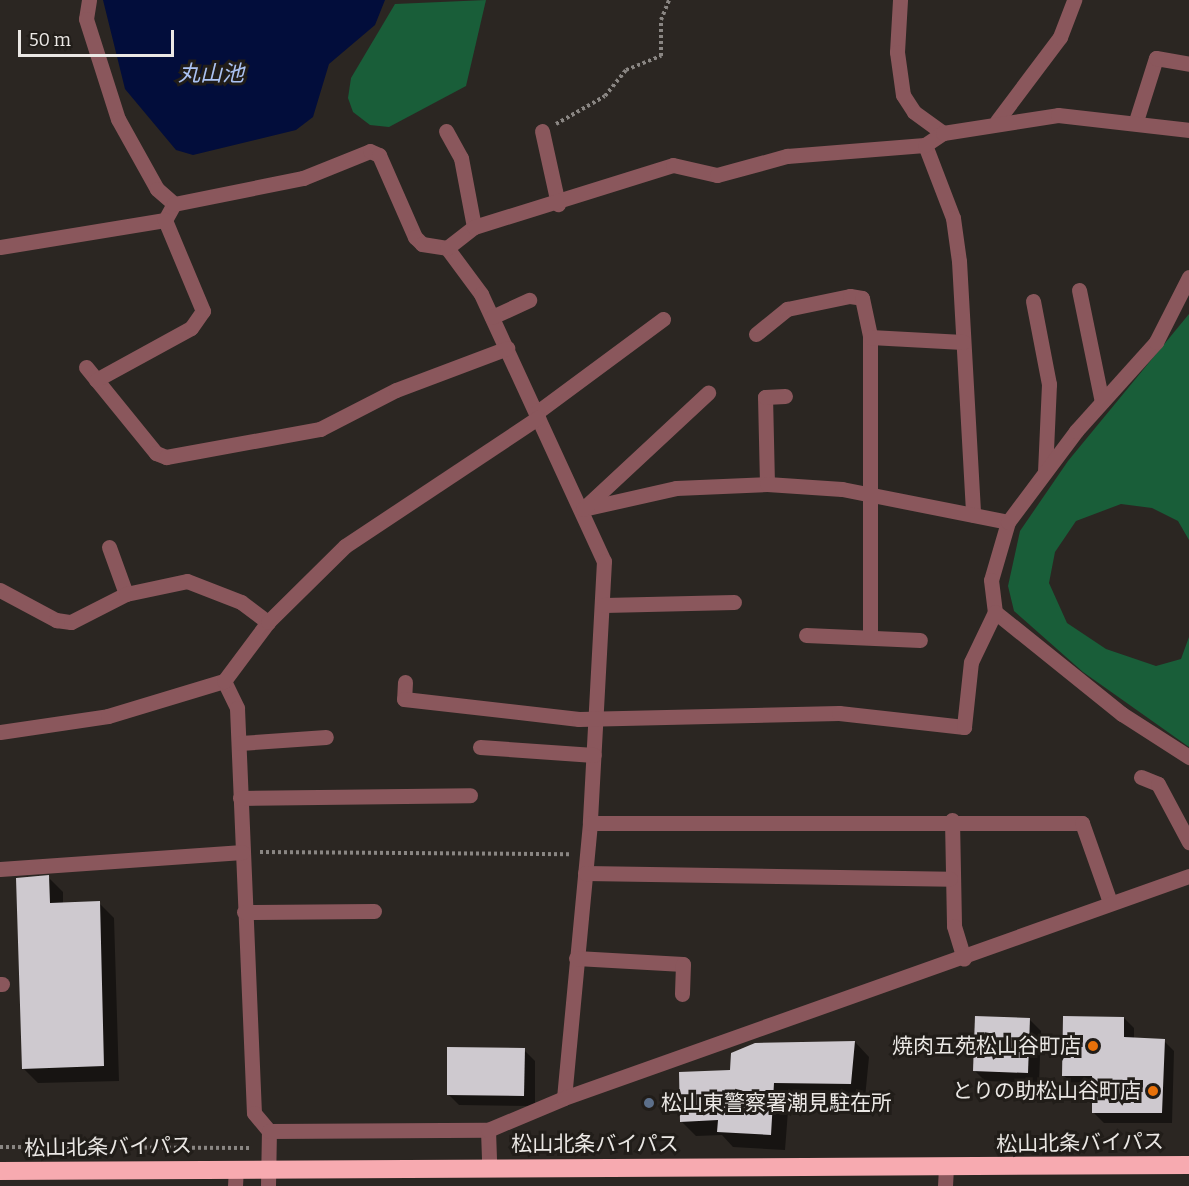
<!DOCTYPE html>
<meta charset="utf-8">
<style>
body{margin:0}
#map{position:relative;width:1189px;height:1186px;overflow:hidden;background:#2b2622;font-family:Bitter,"Noto Sans JP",serif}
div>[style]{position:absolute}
.forest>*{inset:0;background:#195e39}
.water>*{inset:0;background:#020d3b}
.shadow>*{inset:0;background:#0007}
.building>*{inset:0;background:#cec9cf}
.path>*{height:4px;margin-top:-2px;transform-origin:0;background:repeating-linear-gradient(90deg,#8a8683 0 3px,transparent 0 6px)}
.minor>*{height:15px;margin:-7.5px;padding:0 7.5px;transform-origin:7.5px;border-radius:7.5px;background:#8a575c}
.highway>*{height:18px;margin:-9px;padding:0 9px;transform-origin:9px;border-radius:9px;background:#f7aab0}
.dots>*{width:16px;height:16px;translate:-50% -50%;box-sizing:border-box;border:3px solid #211d19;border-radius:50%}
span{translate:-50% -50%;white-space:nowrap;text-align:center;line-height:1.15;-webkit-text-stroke:6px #211d19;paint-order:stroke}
.poi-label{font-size:21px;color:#ebe8e5}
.right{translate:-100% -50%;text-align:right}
.left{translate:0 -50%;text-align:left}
.street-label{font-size:21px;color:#ebe8e5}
.water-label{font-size:22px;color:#abc2f2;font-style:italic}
.scale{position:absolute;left:18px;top:30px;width:156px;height:27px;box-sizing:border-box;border:3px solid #ebe8e5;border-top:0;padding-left:8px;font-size:18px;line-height:21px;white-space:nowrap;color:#ebe8e5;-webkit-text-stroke:4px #211d19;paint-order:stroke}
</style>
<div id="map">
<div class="forest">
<div style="clip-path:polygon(486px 0,466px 86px,389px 127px,370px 125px,353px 112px,348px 98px,351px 78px,395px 4px)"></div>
<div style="clip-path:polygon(1189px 314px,1189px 540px,1178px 521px,1152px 508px,1121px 504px,1076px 521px,1055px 552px,1049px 583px,1067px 623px,1106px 649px,1156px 666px,1181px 659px,1189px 637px,1189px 747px,1083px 672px,1014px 611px,1008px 586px,1020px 531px,1068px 461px)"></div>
</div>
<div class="water">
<div style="clip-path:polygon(103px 0,385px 0,375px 25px,329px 64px,313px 117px,296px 130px,193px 155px,176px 150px,125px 89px)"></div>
</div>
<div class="shadow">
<div style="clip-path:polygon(48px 877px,63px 892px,63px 904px,99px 903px,114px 918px,119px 1081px,38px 1083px,23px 1068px)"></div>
<div style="clip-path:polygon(1124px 1018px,1134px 1028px,1134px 1039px,1164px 1041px,1174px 1051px,1172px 1123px,1104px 1123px,1094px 1113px,1094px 1086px,1074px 1085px,1063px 1075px)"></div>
<div style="clip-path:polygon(1030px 1020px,1041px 1031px,1039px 1083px,985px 1081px,974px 1070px)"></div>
<div style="clip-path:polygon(855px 1042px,869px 1057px,865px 1098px,789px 1098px,785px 1150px,733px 1147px,722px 1135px,696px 1136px,681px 1121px,732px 1071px)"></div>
<div style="clip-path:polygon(524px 1050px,535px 1061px,535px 1106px,459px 1105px,448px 1094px)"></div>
</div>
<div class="building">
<div style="clip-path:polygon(49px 875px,50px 903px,100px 901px,104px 1066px,22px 1069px,16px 878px)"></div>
<div style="clip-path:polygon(975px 1016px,1030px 1018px,1028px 1073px,973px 1071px)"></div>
<div style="clip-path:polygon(1063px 1016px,1124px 1017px,1124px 1037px,1165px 1039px,1162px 1113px,1092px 1113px,1092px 1076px,1062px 1076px)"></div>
<div style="clip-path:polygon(855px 1041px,851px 1084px,774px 1083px,771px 1135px,717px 1132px,718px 1120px,680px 1122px,679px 1072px,730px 1070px,731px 1053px,755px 1043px)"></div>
<div style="clip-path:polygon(447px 1047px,525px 1048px,524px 1096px,447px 1095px)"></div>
</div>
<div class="path">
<div style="left:556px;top:124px;width:56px;rotate:-29.7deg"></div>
<div style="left:605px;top:96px;width:33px;rotate:-51deg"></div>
<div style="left:626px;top:70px;width:38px;rotate:-22deg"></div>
<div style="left:661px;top:56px;width:36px;rotate:-90deg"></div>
<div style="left:661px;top:20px;width:22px;rotate:-68deg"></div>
<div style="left:260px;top:852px;width:311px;rotate:0.4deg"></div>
<div style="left:0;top:1147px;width:251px;rotate:0.2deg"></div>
</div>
<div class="minor">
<div style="left:89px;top:0;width:19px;rotate:99deg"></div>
<div style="left:86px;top:19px;width:105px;rotate:72.3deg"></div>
<div style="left:118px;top:119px;width:80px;rotate:60.9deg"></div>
<div style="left:157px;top:189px;width:23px;rotate:41deg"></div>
<div style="left:900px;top:0;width:52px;rotate:93.3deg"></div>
<div style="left:897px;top:52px;width:43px;rotate:82.1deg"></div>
<div style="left:903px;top:95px;width:20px;rotate:57deg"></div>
<div style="left:914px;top:112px;width:36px;rotate:36deg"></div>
<div style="left:997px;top:121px;width:105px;rotate:-53.1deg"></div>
<div style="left:1060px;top:37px;width:40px;rotate:-69deg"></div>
<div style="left:1136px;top:121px;width:66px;rotate:-72.4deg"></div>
<div style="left:1156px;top:58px;width:34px;rotate:10deg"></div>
<div style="left:446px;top:131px;width:31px;rotate:61deg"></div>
<div style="left:461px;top:158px;width:70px;rotate:79.3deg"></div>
<div style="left:542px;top:131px;width:75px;rotate:77.6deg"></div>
<div style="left:925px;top:145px;width:78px;rotate:69deg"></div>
<div style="left:953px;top:218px;width:43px;rotate:82.1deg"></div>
<div style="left:959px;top:261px;width:254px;rotate:86.8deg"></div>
<div style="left:0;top:247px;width:167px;rotate:-9.3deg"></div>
<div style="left:165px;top:220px;width:18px;rotate:-61deg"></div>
<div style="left:174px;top:204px;width:132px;rotate:-11.4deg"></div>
<div style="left:303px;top:178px;width:72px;rotate:-21.9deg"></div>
<div style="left:370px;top:151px;width:10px;rotate:24deg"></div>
<div style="left:379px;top:155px;width:90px;rotate:66.3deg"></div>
<div style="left:415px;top:237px;width:10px;rotate:45deg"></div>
<div style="left:422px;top:244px;width:25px;rotate:9deg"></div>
<div style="left:447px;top:248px;width:57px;rotate:53.5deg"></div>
<div style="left:481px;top:294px;width:294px;rotate:65.3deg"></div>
<div style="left:604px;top:561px;width:262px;rotate:93.1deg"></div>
<div style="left:590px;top:823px;width:276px;rotate:95.4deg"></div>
<div style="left:447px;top:248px;width:34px;rotate:-38deg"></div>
<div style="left:474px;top:227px;width:208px;rotate:-17.3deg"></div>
<div style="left:673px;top:165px;width:45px;rotate:12.8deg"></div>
<div style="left:717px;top:175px;width:73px;rotate:-15.2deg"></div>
<div style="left:787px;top:156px;width:138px;rotate:-4.6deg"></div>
<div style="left:925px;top:145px;width:22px;rotate:-34deg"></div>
<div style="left:943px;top:133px;width:116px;rotate:-8.9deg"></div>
<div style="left:1058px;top:115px;width:132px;rotate:6.5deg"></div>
<div style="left:1079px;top:290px;width:114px;rotate:78.4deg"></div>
<div style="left:1033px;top:301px;width:85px;rotate:79.1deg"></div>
<div style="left:1049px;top:384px;width:88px;rotate:92.6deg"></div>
<div style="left:492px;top:317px;width:41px;rotate:-24.7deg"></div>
<div style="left:756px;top:334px;width:40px;rotate:-39deg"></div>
<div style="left:787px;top:309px;width:64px;rotate:-11.7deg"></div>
<div style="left:850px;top:296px;width:12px;rotate:9deg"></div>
<div style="left:862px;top:298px;width:40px;rotate:78deg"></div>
<div style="left:86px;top:367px;width:111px;rotate:50.9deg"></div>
<div style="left:156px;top:453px;width:11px;rotate:22deg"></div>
<div style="left:166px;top:457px;width:157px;rotate:-10.3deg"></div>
<div style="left:320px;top:429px;width:85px;rotate:-27.2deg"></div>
<div style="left:396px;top:390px;width:119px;rotate:-20.7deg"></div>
<div style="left:96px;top:380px;width:108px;rotate:-28.7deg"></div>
<div style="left:191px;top:328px;width:21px;rotate:-55deg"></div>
<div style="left:203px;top:311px;width:99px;rotate:-112.7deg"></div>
<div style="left:536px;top:413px;width:158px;rotate:-36.5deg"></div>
<div style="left:767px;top:484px;width:87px;rotate:-91.3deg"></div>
<div style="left:765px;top:397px;width:20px;rotate:-3deg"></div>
<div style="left:583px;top:509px;width:95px;rotate:-12.7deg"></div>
<div style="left:676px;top:488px;width:91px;rotate:-2.5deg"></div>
<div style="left:767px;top:484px;width:75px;rotate:3.8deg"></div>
<div style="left:842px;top:489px;width:169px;rotate:11.2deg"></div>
<div style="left:1008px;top:522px;width:60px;rotate:106.3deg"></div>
<div style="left:991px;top:580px;width:32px;rotate:83deg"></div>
<div style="left:995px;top:612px;width:163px;rotate:38.8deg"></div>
<div style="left:1122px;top:714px;width:80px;rotate:32.7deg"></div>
<div style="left:583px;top:509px;width:171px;rotate:-42.9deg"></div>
<div style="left:1008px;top:522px;width:114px;rotate:-53.2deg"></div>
<div style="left:1076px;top:431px;width:120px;rotate:-48deg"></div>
<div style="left:1156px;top:342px;width:73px;rotate:-63.1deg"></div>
<div style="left:109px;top:547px;width:50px;rotate:70.1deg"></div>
<div style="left:0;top:590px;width:64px;rotate:28.2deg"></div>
<div style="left:56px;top:620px;width:15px;rotate:8deg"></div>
<div style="left:71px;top:622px;width:62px;rotate:-27deg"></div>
<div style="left:126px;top:594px;width:62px;rotate:-12deg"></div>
<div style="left:187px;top:581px;width:58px;rotate:21.3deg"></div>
<div style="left:241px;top:602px;width:34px;rotate:37deg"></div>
<div style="left:604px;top:605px;width:130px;rotate:-1.3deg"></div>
<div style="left:806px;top:635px;width:114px;rotate:2.5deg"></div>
<div style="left:870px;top:637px;width:300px;rotate:-90deg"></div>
<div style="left:870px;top:337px;width:93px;rotate:3.1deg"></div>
<div style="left:224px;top:681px;width:30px;rotate:64deg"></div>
<div style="left:237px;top:708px;width:405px;rotate:87.6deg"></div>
<div style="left:254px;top:1113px;width:23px;rotate:50deg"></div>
<div style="left:405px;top:682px;width:17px;rotate:93deg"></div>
<div style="left:404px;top:699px;width:176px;rotate:6.5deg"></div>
<div style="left:579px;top:719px;width:260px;rotate:-1.3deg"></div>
<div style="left:839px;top:713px;width:126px;rotate:6.4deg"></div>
<div style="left:964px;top:727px;width:65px;rotate:-83.9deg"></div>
<div style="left:971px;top:662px;width:55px;rotate:-64.4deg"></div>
<div style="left:0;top:732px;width:109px;rotate:-8.4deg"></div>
<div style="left:108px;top:716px;width:121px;rotate:-16.8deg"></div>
<div style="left:224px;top:681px;width:74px;rotate:-53.3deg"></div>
<div style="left:268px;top:622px;width:108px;rotate:-44.6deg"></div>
<div style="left:345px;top:546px;width:232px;rotate:-33.6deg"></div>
<div style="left:240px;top:743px;width:86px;rotate:-4deg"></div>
<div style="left:480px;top:747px;width:114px;rotate:4deg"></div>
<div style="left:1141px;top:777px;width:18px;rotate:22deg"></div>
<div style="left:1158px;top:784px;width:66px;rotate:61.9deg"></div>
<div style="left:240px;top:798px;width:230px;rotate:-0.7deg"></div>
<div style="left:952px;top:820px;width:106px;rotate:88.9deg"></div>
<div style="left:954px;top:926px;width:34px;rotate:73deg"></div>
<div style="left:590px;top:823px;width:492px"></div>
<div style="left:1082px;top:823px;width:84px;rotate:70.5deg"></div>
<div style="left:0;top:869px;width:243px;rotate:-4deg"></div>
<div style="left:585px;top:873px;width:365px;rotate:0.9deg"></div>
<div style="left:244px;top:912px;width:130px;rotate:-0.4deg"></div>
<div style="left:576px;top:958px;width:107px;rotate:3.2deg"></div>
<div style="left:683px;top:964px;width:30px;rotate:92deg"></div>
<div style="left:0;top:984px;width:2px"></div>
<div style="left:488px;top:1130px;width:37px;rotate:88deg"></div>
<div style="left:235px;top:1186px;width:18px;rotate:-87deg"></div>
<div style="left:268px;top:1186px;width:55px;rotate:-89deg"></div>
<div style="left:269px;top:1131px;width:219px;rotate:-0.3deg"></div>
<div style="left:488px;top:1130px;width:82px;rotate:-22.8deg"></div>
<div style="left:564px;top:1098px;width:663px;rotate:-19.56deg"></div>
<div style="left:945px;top:1186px;width:19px;rotate:-87deg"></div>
</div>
<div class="highway">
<div style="left:0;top:1171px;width:1189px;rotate:-0.29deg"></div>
</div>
<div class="dots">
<div style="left:1093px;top:1046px;background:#e8710a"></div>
<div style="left:1153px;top:1091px;background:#e8710a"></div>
<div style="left:649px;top:1103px;background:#5c6f8a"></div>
</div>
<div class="poi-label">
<span class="right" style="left:1081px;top:1046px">焼肉五苑松山谷町店</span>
<span class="right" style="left:1141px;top:1091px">とりの助松山谷町店</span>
<span class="left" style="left:661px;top:1103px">松山東警察署潮見駐在所</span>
</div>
<div class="street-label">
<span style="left:1080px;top:1143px;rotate:-1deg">松山北条バイパス</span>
<span style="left:595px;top:1144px">松山北条バイパス</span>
<span style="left:108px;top:1147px;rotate:-1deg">松山北条バイパス</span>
</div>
<div class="water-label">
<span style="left:211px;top:74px">丸山池</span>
</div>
<div class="scale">50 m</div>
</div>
